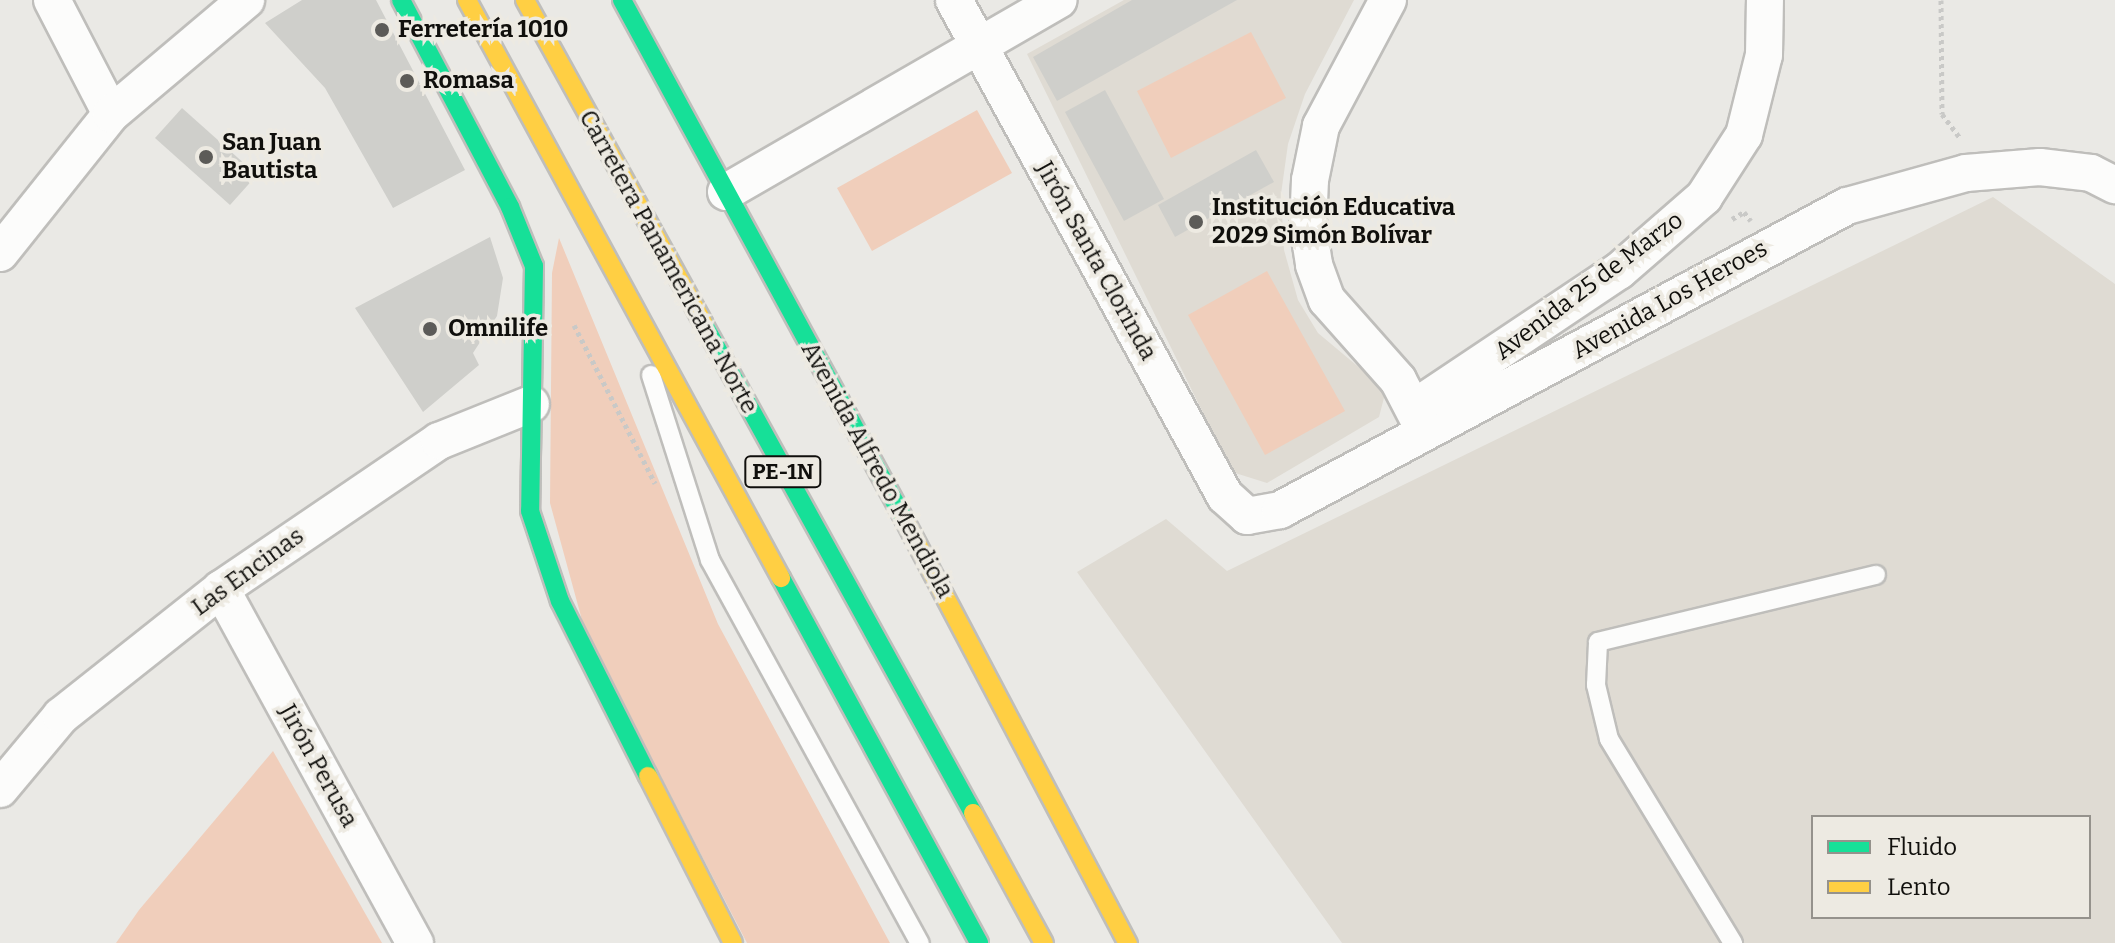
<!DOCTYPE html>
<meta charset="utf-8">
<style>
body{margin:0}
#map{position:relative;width:2115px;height:943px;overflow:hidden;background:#eae9e5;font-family:Bitter,serif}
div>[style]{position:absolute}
.built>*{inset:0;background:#dfdbd3}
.green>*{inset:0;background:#f0cebb}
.building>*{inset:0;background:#cfcfcb}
.path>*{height:5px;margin-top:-2.5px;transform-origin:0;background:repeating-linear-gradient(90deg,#c9c9c7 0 4px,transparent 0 8px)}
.roads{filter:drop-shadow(2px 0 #bfbebb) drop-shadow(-2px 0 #bfbebb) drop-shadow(0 2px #bfbebb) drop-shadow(0 -2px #bfbebb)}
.lane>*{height:18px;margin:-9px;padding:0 9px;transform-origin:9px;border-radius:9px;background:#fcfcfb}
.street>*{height:36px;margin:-18px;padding:0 18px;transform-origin:18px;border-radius:18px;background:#fcfcfb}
.fast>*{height:18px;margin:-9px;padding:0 9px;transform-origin:9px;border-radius:9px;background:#16e098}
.slow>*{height:18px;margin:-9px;padding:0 9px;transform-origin:9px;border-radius:9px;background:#ffcf43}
.dots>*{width:22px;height:22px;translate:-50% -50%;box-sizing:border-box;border:4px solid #edeae2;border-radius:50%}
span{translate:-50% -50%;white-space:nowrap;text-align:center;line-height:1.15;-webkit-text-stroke:7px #edeae2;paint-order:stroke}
.shield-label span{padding:2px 6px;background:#edeae2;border:2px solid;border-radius:6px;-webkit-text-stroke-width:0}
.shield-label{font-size:22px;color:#100f0c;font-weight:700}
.poi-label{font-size:24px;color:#100f0c;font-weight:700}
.left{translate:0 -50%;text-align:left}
.street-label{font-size:24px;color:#100f0c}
.legend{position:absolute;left:1811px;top:815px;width:280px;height:104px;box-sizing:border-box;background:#edeae2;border:2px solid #95928c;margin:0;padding:10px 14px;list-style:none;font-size:24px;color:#100f0c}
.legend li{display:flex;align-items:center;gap:16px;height:40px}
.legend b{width:40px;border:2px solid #95928c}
</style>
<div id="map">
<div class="built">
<div style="clip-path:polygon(1124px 0,1354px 0,1305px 94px,1288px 144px,1281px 194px,1284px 250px,1298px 300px,1318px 333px,1386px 390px,1379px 417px,1267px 483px,1232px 472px,1027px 54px)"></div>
<div style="clip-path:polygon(evenodd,1993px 197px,2115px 284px,2115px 943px,1342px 943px,1077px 572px,1166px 519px,1227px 571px,1993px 197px,1813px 817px,2089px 817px,2089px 917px,1813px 917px,1813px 817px)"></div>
</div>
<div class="green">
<div style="clip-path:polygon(1251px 32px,1286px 98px,1171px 158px,1137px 91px)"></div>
<div style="clip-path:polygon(977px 110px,1012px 173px,872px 251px,837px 188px)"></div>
<div style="clip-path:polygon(559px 238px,718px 624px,890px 943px,747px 943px,585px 631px,550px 503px,552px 273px)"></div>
<div style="clip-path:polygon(1267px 271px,1345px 411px,1265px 455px,1188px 315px)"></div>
<div style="clip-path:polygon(273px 751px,382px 943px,116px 943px,139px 910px)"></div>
</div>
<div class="building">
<div style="clip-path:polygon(302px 0,376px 0,465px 170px,393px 208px,325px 88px,265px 23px)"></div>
<div style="clip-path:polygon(1132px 0,1237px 0,1057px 101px,1033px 57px)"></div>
<div style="clip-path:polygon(1105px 90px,1164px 199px,1124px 221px,1065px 112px)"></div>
<div style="clip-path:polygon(182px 108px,257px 175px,230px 205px,155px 138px)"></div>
<div style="clip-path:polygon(1256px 150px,1274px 182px,1175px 237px,1158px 205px)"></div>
<div style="clip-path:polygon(490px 237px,503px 278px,497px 316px,473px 353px,479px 365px,423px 412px,355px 308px)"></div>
</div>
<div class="path">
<div style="left:1941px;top:0;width:114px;rotate:89.5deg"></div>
<div style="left:1942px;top:114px;width:31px;rotate:53deg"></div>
<div style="left:1732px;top:219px;width:14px;rotate:-30deg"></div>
<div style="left:1744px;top:212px;width:11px;rotate:52deg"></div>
<div style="left:574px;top:325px;width:178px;rotate:62.9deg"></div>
</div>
<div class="roads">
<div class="lane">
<div style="left:651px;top:375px;width:194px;rotate:72.3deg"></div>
<div style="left:710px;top:560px;width:437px;rotate:61.3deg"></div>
<div style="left:1733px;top:943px;width:239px;rotate:-121.3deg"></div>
<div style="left:1609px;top:739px;width:56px;rotate:-103.5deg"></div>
<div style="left:1596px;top:685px;width:43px;rotate:-87.3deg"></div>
<div style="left:1598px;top:642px;width:286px;rotate:-13.6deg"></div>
</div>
<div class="street">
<div style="left:52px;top:0;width:128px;rotate:62.6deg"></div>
<div style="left:954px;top:0;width:565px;rotate:61.35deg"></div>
<div style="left:1225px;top:496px;width:30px;rotate:42deg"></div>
<div style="left:1247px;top:516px;width:34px;rotate:-10deg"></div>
<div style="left:1280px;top:510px;width:643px;rotate:-28.2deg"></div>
<div style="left:1847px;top:206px;width:123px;rotate:-15.5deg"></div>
<div style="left:1966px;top:173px;width:74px;rotate:-4.6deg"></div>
<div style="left:2040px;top:167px;width:51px;rotate:6.7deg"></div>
<div style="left:2091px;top:173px;width:27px;rotate:27deg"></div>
<div style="left:1388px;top:0;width:143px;rotate:118deg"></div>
<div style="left:1321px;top:126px;width:55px;rotate:101.5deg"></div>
<div style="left:1310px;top:180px;width:46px;rotate:92.5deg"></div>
<div style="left:1308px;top:226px;width:39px;rotate:81deg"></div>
<div style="left:1314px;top:265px;width:37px;rotate:70deg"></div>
<div style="left:1327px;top:300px;width:107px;rotate:48.4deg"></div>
<div style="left:1398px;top:380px;width:54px;rotate:62.5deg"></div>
<div style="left:726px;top:192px;width:384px;rotate:-30deg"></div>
<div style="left:0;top:253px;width:178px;rotate:-51.4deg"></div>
<div style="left:111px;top:114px;width:177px;rotate:-40.2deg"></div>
<div style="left:1414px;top:408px;width:247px;rotate:-33.8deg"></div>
<div style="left:1619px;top:271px;width:113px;rotate:-41deg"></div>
<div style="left:1704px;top:197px;width:74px;rotate:-57.2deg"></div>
<div style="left:1744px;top:135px;width:82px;rotate:-76deg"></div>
<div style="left:1764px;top:55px;width:55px;rotate:-89deg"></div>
<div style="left:221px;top:589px;width:404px;rotate:61.3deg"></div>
<div style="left:0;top:789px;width:95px;rotate:-50.1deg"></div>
<div style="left:61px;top:716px;width:204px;rotate:-38.4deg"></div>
<div style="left:221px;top:589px;width:263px;rotate:-34.2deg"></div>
<div style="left:439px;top:441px;width:99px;rotate:-21.9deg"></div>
</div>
<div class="fast">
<div style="left:401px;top:0;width:234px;rotate:62.2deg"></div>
<div style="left:510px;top:207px;width:64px;rotate:67.9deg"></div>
<div style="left:534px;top:266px;width:245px;rotate:90.9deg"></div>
<div style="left:530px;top:511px;width:95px;rotate:71.6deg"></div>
<div style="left:560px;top:601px;width:196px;rotate:63.3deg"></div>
<div style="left:622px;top:0;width:591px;rotate:61.48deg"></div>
<div style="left:703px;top:323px;width:559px;rotate:61.14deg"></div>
<div style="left:781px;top:578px;width:415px;rotate:61.5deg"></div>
</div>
<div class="slow">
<div style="left:467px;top:0;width:658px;rotate:61.49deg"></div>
<div style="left:525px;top:0;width:369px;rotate:61.1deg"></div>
<div style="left:904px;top:519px;width:480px;rotate:62.2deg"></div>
<div style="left:648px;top:776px;width:187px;rotate:63deg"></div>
<div style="left:973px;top:813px;width:148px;rotate:61.4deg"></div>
</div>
</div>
<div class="dots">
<div style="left:382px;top:30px;background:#5c5b58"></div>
<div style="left:407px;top:81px;background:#5c5b58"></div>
<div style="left:206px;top:157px;background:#5c5b58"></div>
<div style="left:1196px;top:222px;background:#5c5b58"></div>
<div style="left:430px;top:329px;background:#5c5b58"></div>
</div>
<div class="shield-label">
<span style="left:783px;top:472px">PE-1N</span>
</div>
<div class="poi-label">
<span class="left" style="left:398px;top:30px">Ferretería 1010</span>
<span class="left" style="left:423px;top:81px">Romasa</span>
<span class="left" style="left:222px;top:157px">San Juan<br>Bautista</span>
<span class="left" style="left:1212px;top:222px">Institución Educativa<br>2029 Simón Bolívar</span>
<span class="left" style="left:448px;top:329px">Omnilife</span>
</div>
<div class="street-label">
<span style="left:1096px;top:261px;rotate:61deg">Jirón Santa Clorinda</span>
<span style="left:668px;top:262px;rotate:61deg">Carretera Panamericana Norte</span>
<span style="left:1589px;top:286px;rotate:-37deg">Avenida 25 de Marzo</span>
<span style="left:1670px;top:300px;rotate:-29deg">Avenida Los Heroes</span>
<span style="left:877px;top:470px;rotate:61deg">Avenida Alfredo Mendiola</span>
<span style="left:248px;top:572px;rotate:-36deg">Las Encinas</span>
<span style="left:318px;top:766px;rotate:61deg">Jirón Perusa</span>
</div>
<ul class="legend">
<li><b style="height:10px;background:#16e098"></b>Fluido</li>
<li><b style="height:10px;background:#ffcf43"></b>Lento</li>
</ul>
</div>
